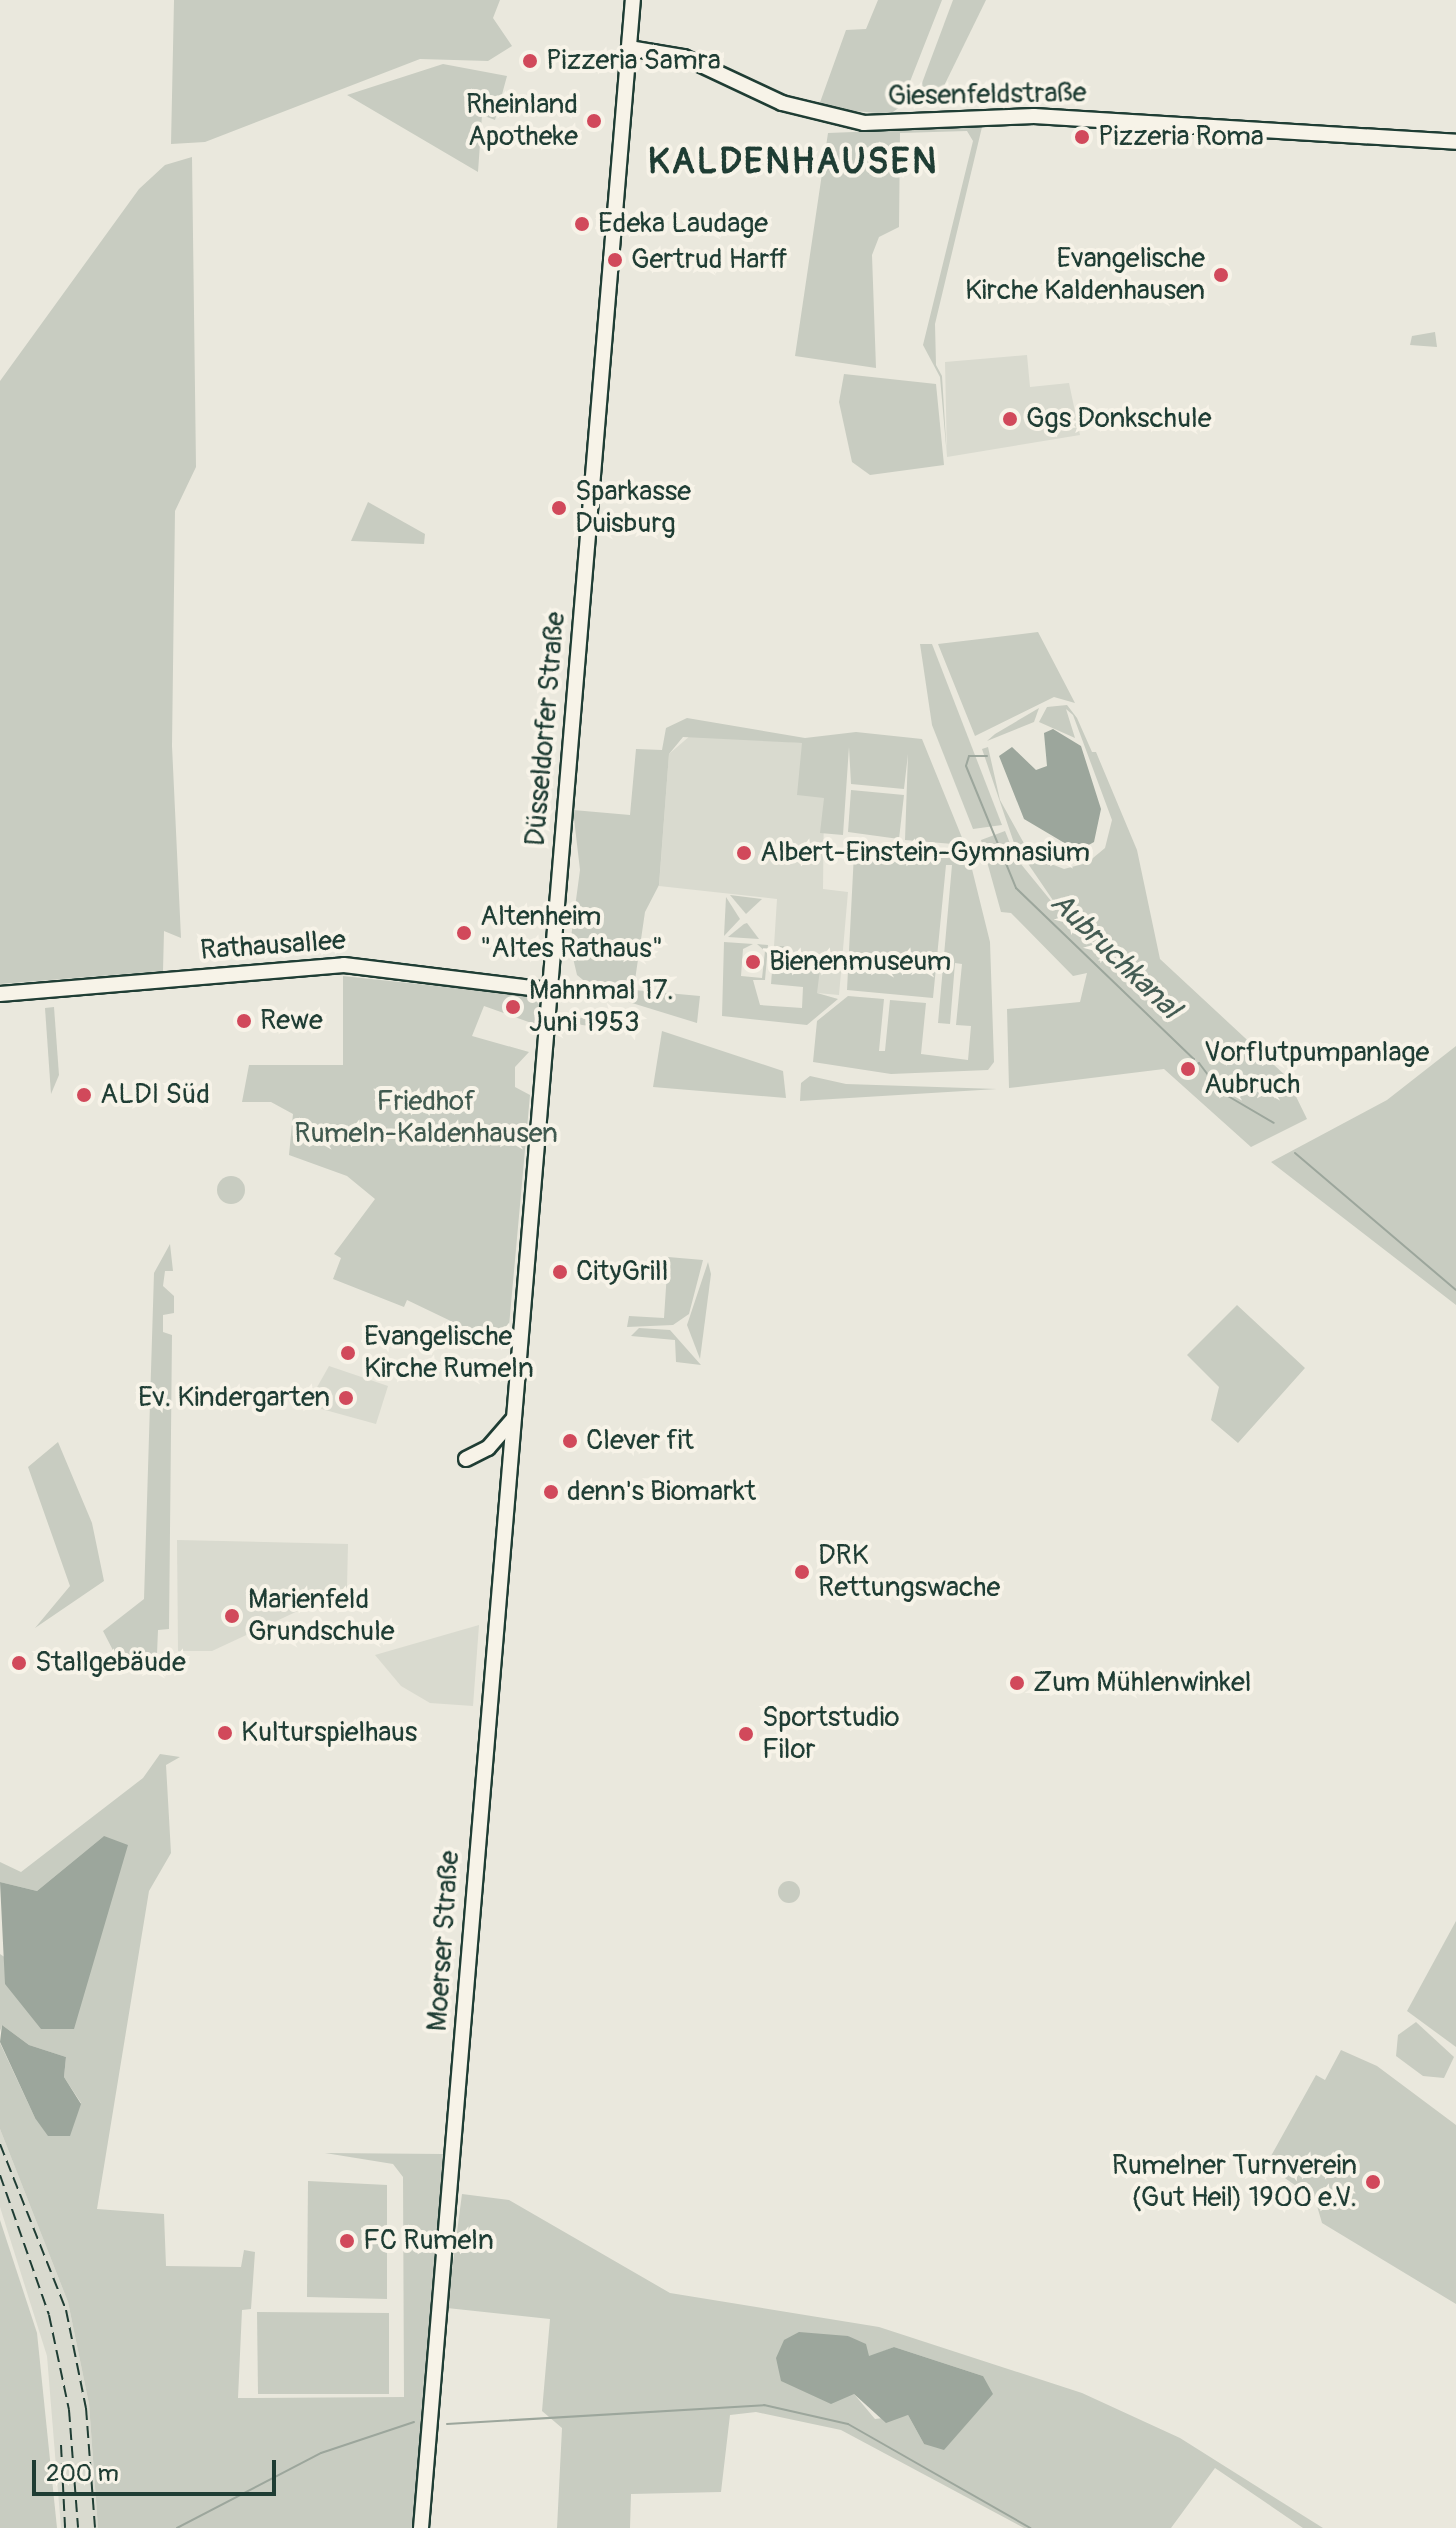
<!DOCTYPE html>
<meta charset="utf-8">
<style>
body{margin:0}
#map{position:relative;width:1456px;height:2528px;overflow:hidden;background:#eae8dd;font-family:Pangolin,sans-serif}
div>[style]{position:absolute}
.built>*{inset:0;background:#d9dacf}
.green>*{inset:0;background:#c8ccc1}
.round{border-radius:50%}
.water>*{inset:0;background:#9ca69c}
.stream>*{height:2px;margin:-1px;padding:0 1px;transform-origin:1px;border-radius:1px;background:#9ca69c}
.roads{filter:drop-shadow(2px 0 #1f3d34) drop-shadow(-2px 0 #1f3d34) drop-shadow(0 2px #1f3d34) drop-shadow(0 -2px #1f3d34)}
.secondary>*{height:14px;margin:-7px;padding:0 7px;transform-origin:7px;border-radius:7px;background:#f7f3e8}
.rail>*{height:2px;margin-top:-1px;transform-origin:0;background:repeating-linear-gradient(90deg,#1f3d34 0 12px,transparent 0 18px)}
.dots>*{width:22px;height:22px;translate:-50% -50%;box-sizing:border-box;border:4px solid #f7f3e8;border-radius:50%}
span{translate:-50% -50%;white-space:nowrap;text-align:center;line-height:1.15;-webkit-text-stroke:8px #f7f3e8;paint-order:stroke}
.poi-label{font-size:28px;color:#1f3d34}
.left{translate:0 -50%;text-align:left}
.right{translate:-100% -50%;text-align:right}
.street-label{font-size:28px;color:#1f3d34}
.park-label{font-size:28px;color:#415a50}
.water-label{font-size:30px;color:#445c53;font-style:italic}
.district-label{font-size:36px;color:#1f3d34;font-weight:700;letter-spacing:2px}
.scale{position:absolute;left:32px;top:2460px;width:244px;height:36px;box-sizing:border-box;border:4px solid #1f3d34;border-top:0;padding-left:10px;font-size:24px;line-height:28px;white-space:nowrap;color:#1f3d34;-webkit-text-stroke:6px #f7f3e8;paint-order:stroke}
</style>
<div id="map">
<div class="built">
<div style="clip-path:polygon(1027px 355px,1030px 387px,1069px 383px,1080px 435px,947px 457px,945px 362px)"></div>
<div style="clip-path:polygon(691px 735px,802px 743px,824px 798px,823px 889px,848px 892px,839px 995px,817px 993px,782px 965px,784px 947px,774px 946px,777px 899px,659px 886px,669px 754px)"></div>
<div style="clip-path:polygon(329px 1366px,388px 1386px,376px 1424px,307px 1405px)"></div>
<div style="clip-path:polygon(177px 1540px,348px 1544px,347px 1588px,212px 1651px,178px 1651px)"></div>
<div style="clip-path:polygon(479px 1625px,473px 1706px,430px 1703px,401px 1686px,375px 1655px)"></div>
<div style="clip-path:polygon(0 2129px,68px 2302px,89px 2404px,98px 2528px,61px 2528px,47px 2356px,0 2207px)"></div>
</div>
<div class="green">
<div style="clip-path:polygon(174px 0,500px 0,493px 18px,512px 46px,488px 61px,420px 59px,205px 142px,171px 144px)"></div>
<div style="clip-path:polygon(878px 0,942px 0,900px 107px,890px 114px,818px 108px,846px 30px,866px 29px)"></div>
<div style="clip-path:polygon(953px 0,986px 0,940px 94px,916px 99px)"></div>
<div style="clip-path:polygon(443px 64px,507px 76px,495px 120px,482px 115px,478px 172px,347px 95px)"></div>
<div style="clip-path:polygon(982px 127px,935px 324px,936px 365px,942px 376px,947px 457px,940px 377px,923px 345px,973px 141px,967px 131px,900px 133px,899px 227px,879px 237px,872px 255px,876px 368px,795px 356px,828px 133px)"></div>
<div style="clip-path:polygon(192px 157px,196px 467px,175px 511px,172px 746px,181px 938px,164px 931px,163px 971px,0 984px,0 381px,139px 189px,165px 165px)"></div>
<div style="clip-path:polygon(1435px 332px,1437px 347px,1410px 345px,1412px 336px)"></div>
<div style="clip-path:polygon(844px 374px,936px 384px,944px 465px,870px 475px,852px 462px,839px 402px)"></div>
<div style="clip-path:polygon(368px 502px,425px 534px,424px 544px,351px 541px)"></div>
<div style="clip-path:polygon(1038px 632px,1075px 703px,1054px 697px,975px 736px,938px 644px)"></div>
<div style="clip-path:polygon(920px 644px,932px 644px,1002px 825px,973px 829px,932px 725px)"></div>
<div style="clip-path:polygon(1067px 705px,1077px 718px,1092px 752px,1096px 752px,1137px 850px,1160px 959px,1286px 1076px,1307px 1119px,1251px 1147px,1164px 1069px,1009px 1088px,1007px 1009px,1080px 1002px,1087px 973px,1073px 976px,1011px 913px,1001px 912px,981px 840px,1005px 831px,1016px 858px,1065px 918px,1014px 843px,982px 749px,988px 747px,1000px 800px,1031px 856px,1064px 869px,1087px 863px,1105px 848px,1112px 820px,1073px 715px,1066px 709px,1075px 738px,1039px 722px,1047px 707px)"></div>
<div style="clip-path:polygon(1039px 708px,1034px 722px,987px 741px,995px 734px)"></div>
<div style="clip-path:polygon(687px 718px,805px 738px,856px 732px,922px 739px,965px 845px,905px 840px,908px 754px,904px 789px,851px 784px,849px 747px,843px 835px,820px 833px,824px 798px,797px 795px,802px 743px,683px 737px,669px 754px,659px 885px,645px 912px,635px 980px,615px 997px,594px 989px,577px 975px,570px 945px,580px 870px,573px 810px,630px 815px,636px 749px,662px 750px,666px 728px)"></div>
<div style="clip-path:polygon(851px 790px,904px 795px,899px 839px,848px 832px)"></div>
<div style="clip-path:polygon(866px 844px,969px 857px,990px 942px,994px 1062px,988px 1070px,891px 1074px,813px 1062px,817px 1021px,848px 996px,884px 999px,879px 1051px,885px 1051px,890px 1000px,926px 1003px,921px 1054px,968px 1060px,971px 1026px,956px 1025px,962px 964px,955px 963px,950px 1024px,938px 1023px,952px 865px,946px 865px,933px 998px,847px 990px,854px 853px)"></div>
<div style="clip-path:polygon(730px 895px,762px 899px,746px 914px)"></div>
<div style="clip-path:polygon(726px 897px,740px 919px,724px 936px)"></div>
<div style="clip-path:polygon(747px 923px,759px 939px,728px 937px,744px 924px)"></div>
<div style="clip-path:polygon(724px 942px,753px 944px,743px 949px,741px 976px,762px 978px,765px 951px,757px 944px,768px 945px,765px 980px,753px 980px,760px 1005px,802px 1008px,803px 987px,771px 984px,774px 946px,784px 946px,782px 965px,820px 969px,817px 993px,838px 999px,807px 1025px,722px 1016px)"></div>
<div style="clip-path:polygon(343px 976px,532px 996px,541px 1007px,537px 1025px,484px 1006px,472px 1036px,529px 1052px,515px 1067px,515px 1087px,530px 1095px,507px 1348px,407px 1300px,404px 1307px,333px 1279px,341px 1258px,334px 1254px,375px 1199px,347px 1176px,289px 1155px,293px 1114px,271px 1102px,242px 1102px,249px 1065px,343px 1065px)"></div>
<div style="clip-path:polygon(635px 984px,634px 990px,700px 996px,697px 1023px,619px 999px)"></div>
<div style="clip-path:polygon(54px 1007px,59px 1075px,51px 1094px,45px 1008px)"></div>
<div style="clip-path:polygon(602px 1013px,630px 1021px,628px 1032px,563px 1022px)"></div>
<div style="clip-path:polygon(662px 1031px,783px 1071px,786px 1098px,653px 1087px)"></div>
<div style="clip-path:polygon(1456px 1046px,1456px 1305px,1271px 1162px,1387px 1100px)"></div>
<div style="clip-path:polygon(810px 1076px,846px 1084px,997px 1089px,800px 1101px,801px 1083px)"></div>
<div class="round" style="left:217px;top:1176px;width:28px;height:28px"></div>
<div style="clip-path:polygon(170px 1244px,173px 1271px,165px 1271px,163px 1286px,174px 1296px,174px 1313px,163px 1315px,163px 1332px,172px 1335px,169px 1629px,158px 1630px,157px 1654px,118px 1660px,103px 1631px,144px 1599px,154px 1273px)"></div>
<div style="clip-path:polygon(668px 1257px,703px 1260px,689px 1314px,673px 1325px,627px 1327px,629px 1316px,664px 1318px)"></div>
<div style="clip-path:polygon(708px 1262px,711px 1274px,700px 1359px,687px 1325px)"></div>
<div style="clip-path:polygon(1237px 1305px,1305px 1368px,1238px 1443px,1211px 1420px,1219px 1387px,1187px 1355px)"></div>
<div style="clip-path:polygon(639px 1328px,670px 1330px,701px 1365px,676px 1362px,675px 1340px,631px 1336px)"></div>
<div style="clip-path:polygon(58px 1442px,92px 1523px,104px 1581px,35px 1628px,70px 1586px,28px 1467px)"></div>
<div style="clip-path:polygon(160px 1754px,180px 1757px,166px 1765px,171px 1853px,149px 1891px,97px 2209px,164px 2214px,166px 2266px,241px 2267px,244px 2250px,255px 2252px,251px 2309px,242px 2310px,238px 2398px,404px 2397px,403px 2177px,393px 2164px,325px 2153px,443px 2154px,413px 2528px,98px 2528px,89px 2404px,68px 2302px,0 2129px,0 2043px,35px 2118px,81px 2103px,64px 2077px,66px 2057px,29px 2045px,2px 2025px,0 2032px,0 1954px,9px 1960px,5px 1984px,104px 1836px,37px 1891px,0 1882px,0 1862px,21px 1872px,143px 1778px)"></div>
<div class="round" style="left:778px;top:1881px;width:22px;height:22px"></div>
<div style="clip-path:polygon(1456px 1921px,1456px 2047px,1407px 2011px)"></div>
<div style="clip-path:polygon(1416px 2022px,1454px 2057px,1444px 2078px,1423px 2076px,1396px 2056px,1398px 2035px)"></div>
<div style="clip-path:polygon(1341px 2050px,1377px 2066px,1456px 2125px,1456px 2304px,1322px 2223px,1315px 2199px,1266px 2165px,1316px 2075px,1325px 2080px)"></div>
<div style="clip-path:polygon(308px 2181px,387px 2185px,387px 2299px,307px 2297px)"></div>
<div style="clip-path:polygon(evenodd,462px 2194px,509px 2200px,670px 2293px,879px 2327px,1082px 2393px,1180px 2438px,1323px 2528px,1303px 2528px,1215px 2468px,1171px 2528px,1024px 2528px,841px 2430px,756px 2412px,730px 2415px,721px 2492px,631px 2494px,630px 2528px,557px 2528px,562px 2428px,542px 2411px,550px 2319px,447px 2308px,462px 2194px,826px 2336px,848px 2336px,869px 2357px,894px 2347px,983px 2376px,924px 2444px,908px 2415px,875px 2419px,854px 2394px,845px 2394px,826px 2336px)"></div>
<div style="clip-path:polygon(0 2220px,37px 2333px,57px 2528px,0 2528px)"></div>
<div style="clip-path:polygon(257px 2312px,389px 2313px,389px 2394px,258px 2394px)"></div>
</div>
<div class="water">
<div style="clip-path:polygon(1053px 729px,1081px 746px,1101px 809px,1094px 842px,1078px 851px,1024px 819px,999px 756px,1012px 747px,1036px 770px,1047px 766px,1044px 733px)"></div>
<div style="clip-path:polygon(104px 1836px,128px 1845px,74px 2029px,41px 2029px,5px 1984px,0 1882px,37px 1891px)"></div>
<div style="clip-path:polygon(2px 2025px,29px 2045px,66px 2057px,64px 2077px,81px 2104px,70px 2136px,48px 2136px,35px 2118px,0 2042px)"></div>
<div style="clip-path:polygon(799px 2332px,848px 2336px,866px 2344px,869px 2356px,894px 2347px,983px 2376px,993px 2394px,944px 2450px,924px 2444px,908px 2415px,886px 2423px,854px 2394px,831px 2404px,781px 2381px,776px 2358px,784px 2340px)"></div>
</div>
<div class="stream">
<div style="left:987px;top:756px;width:18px;rotate:180deg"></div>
<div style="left:969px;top:756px;width:10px;rotate:107deg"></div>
<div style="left:966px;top:766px;width:132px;rotate:67.7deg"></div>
<div style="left:1016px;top:888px;width:247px;rotate:43.9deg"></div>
<div style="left:1194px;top:1059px;width:7px;rotate:124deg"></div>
<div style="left:1193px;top:1067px;width:7px;rotate:-34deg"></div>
<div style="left:1199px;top:1063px;width:36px;rotate:53deg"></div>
<div style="left:1221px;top:1092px;width:61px;rotate:30.3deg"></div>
<div style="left:1295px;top:1153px;width:211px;rotate:40.4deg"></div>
<div style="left:447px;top:2424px;width:318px;rotate:-3.4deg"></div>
<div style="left:764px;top:2405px;width:86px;rotate:12.7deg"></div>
<div style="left:848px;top:2424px;width:210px;rotate:29.7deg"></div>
<div style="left:177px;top:2528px;width:162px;rotate:-27.5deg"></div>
<div style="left:321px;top:2453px;width:98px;rotate:-18.4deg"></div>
</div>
<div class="roads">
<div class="secondary">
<div style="left:629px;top:48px;width:56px;rotate:9.3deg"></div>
<div style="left:684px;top:57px;width:108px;rotate:25.1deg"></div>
<div style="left:782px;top:103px;width:84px;rotate:13.7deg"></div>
<div style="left:864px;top:123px;width:170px;rotate:-2.4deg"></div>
<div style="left:1034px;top:116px;width:423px;rotate:3.5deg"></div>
<div style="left:0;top:994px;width:345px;rotate:-4.8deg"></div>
<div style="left:344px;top:965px;width:207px;rotate:7deg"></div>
<div style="left:466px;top:1459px;width:25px;rotate:-27deg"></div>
<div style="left:488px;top:1448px;width:38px;rotate:-49deg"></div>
<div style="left:421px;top:2528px;width:2537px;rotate:-85.21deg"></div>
</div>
</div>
<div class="rail">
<div style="left:0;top:2144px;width:179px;rotate:68.3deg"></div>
<div style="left:66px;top:2310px;width:100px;rotate:78.5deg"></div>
<div style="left:86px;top:2408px;width:120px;rotate:85.7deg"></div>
<div style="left:0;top:2175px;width:148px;rotate:70.7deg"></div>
<div style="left:49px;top:2315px;width:97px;rotate:78.1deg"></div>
<div style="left:69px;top:2410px;width:118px;rotate:85.6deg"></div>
<div style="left:61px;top:2445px;width:83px;rotate:87.2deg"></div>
</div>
<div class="dots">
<div style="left:530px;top:61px;background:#d1495b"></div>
<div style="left:594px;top:121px;background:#d1495b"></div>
<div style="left:1082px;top:137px;background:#d1495b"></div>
<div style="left:582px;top:224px;background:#d1495b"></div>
<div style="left:615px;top:260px;background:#d1495b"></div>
<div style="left:1221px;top:275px;background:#d1495b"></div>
<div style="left:1010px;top:419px;background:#d1495b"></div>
<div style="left:559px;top:508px;background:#d1495b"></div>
<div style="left:744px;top:853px;background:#d1495b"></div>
<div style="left:464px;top:933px;background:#d1495b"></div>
<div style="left:753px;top:962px;background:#d1495b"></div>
<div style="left:513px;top:1007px;background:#d1495b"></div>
<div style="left:244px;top:1021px;background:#d1495b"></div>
<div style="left:1188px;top:1069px;background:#d1495b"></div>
<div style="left:84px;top:1095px;background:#d1495b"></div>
<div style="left:560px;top:1272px;background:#d1495b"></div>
<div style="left:348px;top:1353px;background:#d1495b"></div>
<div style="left:346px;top:1398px;background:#d1495b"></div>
<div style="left:570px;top:1441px;background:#d1495b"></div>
<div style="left:551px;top:1492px;background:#d1495b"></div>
<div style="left:802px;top:1572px;background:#d1495b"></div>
<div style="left:232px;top:1616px;background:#d1495b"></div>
<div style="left:19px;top:1663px;background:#d1495b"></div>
<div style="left:1017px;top:1683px;background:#d1495b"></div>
<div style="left:225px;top:1733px;background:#d1495b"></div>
<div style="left:746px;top:1734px;background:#d1495b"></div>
<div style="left:1373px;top:2182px;background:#d1495b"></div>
<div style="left:347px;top:2241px;background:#d1495b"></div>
</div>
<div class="poi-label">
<span class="left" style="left:546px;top:61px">Pizzeria Samra</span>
<span class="right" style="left:578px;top:121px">Rheinland<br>Apotheke</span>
<span class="left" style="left:1098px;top:137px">Pizzeria Roma</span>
<span class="left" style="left:598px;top:224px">Edeka Laudage</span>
<span class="right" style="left:1205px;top:275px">Evangelische<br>Kirche Kaldenhausen</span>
<span class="left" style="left:631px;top:260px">Gertrud Harff</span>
<span class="left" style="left:1026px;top:419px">Ggs Donkschule</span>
<span class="left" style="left:575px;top:508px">Sparkasse<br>Duisburg</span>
<span class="left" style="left:760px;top:853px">Albert-Einstein-Gymnasium</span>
<span class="left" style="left:480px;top:933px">Altenheim<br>"Altes Rathaus"</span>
<span class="left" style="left:769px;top:962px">Bienenmuseum</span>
<span class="left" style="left:529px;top:1007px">Mahnmal 17.<br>Juni 1953</span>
<span class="left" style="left:260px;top:1021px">Rewe</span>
<span class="left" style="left:1204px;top:1069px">Vorflutpumpanlage<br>Aubruch</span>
<span class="left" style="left:100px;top:1095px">ALDI Süd</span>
<span class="left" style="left:576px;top:1272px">CityGrill</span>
<span class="left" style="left:364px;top:1353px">Evangelische<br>Kirche Rumeln</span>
<span class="right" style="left:330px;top:1398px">Ev. Kindergarten</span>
<span class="left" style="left:586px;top:1441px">Clever fit</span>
<span class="left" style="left:567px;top:1492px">denn's Biomarkt</span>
<span class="left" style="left:818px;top:1572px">DRK<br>Rettungswache</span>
<span class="left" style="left:248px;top:1616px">Marienfeld<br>Grundschule</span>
<span class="left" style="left:35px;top:1663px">Stallgebäude</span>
<span class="left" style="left:1033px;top:1683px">Zum Mühlenwinkel</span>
<span class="left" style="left:762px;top:1734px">Sportstudio<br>Filor</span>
<span class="left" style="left:241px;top:1733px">Kulturspielhaus</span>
<span class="right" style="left:1357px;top:2182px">Rumelner Turnverein<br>(Gut Heil) 1900 e.V.</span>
<span class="left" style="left:363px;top:2241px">FC Rumeln</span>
</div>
<div class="street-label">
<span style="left:987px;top:95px;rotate:-1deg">Giesenfeldstraße</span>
<span style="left:546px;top:729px;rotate:-85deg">Düsseldorfer Straße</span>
<span style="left:273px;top:946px;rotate:-4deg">Rathausallee</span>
<span style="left:444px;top:1941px;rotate:-86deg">Moerser Straße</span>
</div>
<div class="park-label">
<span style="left:426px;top:1118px">Friedhof<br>Rumeln-Kaldenhausen</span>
</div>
<div class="water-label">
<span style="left:1115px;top:956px;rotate:44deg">Aubruchkanal</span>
</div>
<div class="district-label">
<span style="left:793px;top:162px">KALDENHAUSEN</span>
</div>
<div class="scale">200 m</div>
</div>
